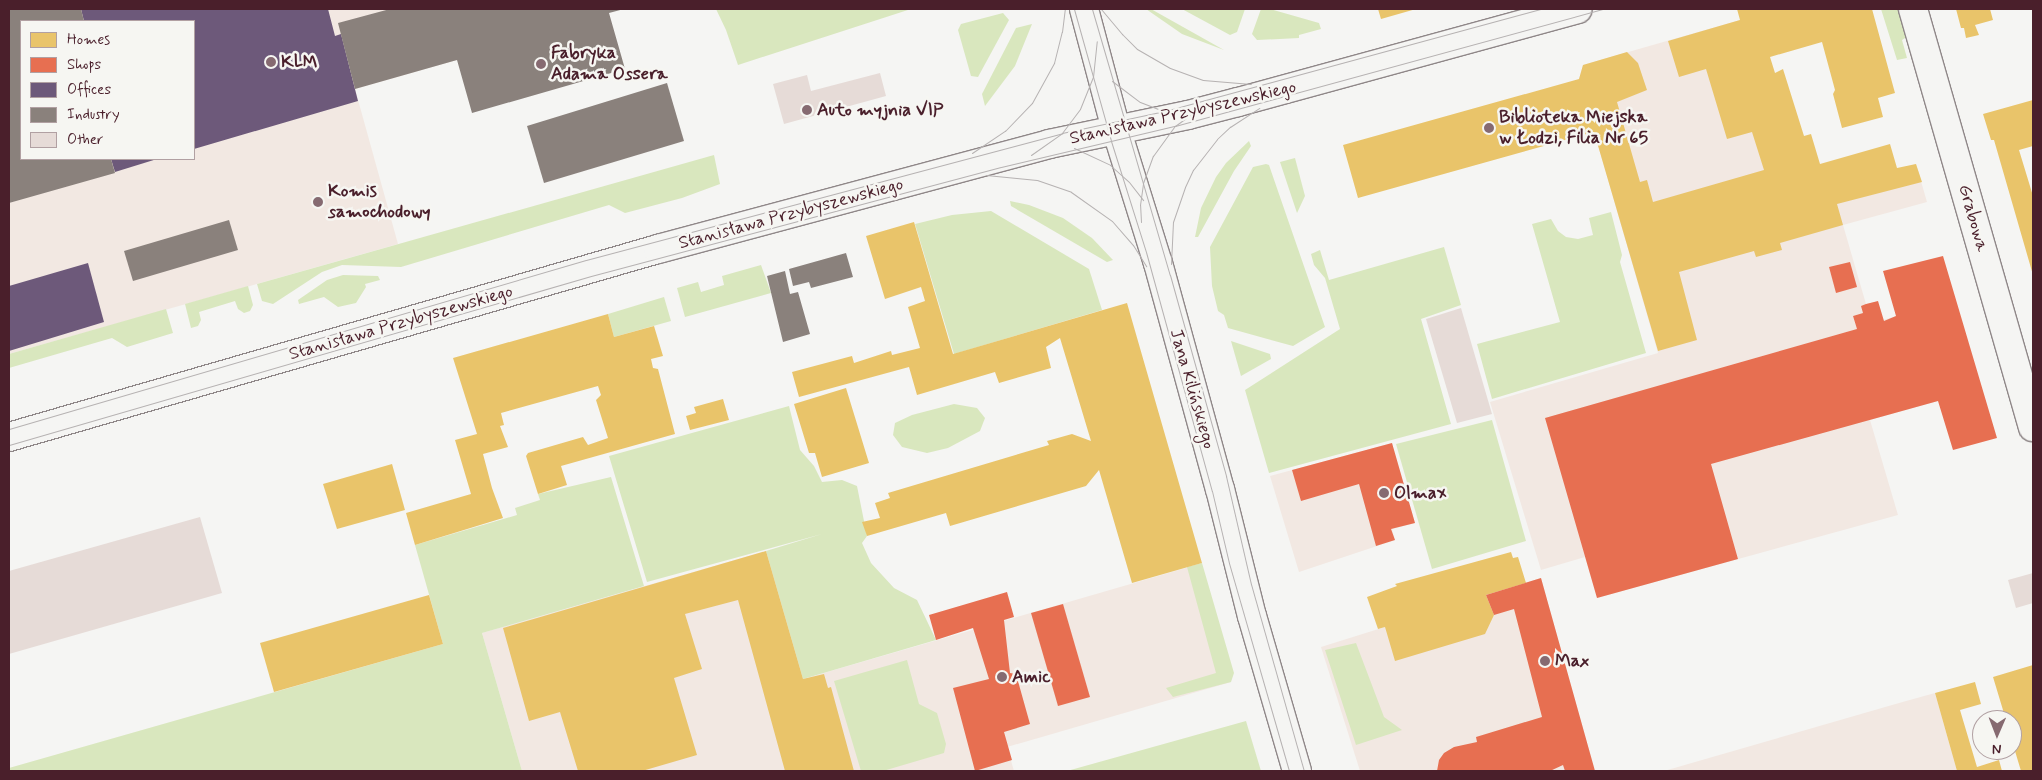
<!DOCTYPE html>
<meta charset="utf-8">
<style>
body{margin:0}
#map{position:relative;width:2042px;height:780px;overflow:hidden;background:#f5f5f3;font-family:Mynerve,sans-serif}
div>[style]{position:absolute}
.built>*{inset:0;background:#f2e8e2}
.green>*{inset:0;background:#d9e7be}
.homes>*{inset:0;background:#e9c46a}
.shops>*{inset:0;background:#e76f51}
.offices>*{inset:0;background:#6d597a}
.industry>*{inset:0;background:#8a817c}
.building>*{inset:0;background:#e6dbd7}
.roads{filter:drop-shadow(1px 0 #8f8788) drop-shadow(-1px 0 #8f8788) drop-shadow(0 1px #8f8788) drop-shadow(0 -1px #8f8788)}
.minor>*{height:28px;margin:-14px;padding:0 14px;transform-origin:14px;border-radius:14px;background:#f5f5f3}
.tertiary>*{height:28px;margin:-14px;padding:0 14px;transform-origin:14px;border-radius:14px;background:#f5f5f3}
.tram>*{height:1px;margin:-0.5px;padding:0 0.5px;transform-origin:0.5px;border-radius:0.5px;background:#b6b2b2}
.dots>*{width:14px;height:14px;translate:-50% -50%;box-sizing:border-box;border:2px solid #f6f6f2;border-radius:50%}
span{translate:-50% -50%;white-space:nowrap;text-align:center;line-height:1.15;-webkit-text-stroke:5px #f6f6f2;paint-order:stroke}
.poi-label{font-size:18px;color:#4a1f2b;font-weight:700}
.left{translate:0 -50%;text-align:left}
.street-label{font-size:18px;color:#4a1f2b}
.frame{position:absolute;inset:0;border:10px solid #4a1f2b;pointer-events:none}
.legend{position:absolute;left:20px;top:20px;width:175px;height:140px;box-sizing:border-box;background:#f6f6f2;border:1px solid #b1a0a2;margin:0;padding:6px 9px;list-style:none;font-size:15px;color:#4a1f2b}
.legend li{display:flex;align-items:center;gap:10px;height:25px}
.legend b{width:25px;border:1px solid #b1a0a2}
.north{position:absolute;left:1972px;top:710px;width:50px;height:50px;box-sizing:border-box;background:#f6f6f2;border:1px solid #b1a0a2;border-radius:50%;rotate:181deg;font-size:14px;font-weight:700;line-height:20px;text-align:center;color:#4a1f2b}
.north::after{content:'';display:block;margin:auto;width:18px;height:22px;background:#866a71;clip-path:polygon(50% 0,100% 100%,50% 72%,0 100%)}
</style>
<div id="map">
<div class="built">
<div style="clip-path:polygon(evenodd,9px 9px,442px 9px,457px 60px,355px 89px,398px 244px,9px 354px,9px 9px,21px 21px,194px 21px,194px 159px,21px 159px,21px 21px)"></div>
<div style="clip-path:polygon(1740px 20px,1832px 187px,1916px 164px,1927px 202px,1843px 225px,1866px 304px,1863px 313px,1853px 316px,1857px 328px,1896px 316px,1938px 401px,1870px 420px,1898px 515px,1597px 598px,1585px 557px,1541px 570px,1490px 402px,1658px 353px,1579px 79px,1583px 65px)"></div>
<div style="clip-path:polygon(1392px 443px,1415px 523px,1392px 529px,1395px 540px,1299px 572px,1270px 476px)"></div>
<div style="clip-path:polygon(766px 551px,803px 679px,1196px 565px,1231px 682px,1007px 747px,1014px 771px,522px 771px,482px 633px)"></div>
<div style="clip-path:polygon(1541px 578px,1595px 771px,1360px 771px,1321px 647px)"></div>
<div style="clip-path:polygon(1935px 693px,1957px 771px,1664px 771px,1899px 703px)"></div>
</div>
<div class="green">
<div style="clip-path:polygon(716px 9px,911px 9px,738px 65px,726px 30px)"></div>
<div style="clip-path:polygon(1146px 9px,1151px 9px,1224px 50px,1182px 34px)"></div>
<div style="clip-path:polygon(1182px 9px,1245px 9px,1237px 32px,1230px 35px)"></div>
<div style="clip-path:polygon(1261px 9px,1270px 9px,1319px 23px,1321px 29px,1299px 35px,1299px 38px,1257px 40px,1252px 34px)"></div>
<div style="clip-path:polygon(1881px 9px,1904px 9px,1911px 34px,1902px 40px,1907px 58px,1897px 60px)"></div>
<div style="clip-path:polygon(1003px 13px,1009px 20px,978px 77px,971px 76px,958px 30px,961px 24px)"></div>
<div style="clip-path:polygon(1032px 24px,1015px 66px,985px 106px,982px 94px,1016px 28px)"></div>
<div style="clip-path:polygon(1249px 141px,1251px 146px,1234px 171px,1198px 237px,1195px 237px,1201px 208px,1216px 177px,1226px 163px)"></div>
<div style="clip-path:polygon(714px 155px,720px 184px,682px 198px,625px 213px,609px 205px,401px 267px,342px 265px,322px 272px,273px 304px,262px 301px,257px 284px)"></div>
<div style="clip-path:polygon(1295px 158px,1305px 196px,1297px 213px,1280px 162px)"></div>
<div style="clip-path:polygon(1266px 164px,1269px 165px,1325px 327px,1293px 346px,1228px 328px,1224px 315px,1218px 311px,1212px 286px,1210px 247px,1253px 167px)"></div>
<div style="clip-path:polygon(1010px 201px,1029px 205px,1063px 218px,1092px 238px,1113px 260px,1107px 262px,1011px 206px)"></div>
<div style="clip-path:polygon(991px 211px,1089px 269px,1102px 310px,954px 354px,915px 224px,952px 215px)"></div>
<div style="clip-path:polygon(1611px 212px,1622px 255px,1620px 262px,1646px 353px,1492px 399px,1477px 344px,1560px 322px,1532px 224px,1551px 219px,1558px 231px,1566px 237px,1578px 239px,1593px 235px,1589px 218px)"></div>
<div style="clip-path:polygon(1444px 247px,1461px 305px,1421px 319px,1451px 424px,1269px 473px,1245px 390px,1340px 329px,1325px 278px,1314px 265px,1311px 254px,1320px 250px,1329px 280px)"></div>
<div style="clip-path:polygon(761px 265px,771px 293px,685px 317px,677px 288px,698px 282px,701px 292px,724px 285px,722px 276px)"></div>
<div style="clip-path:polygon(343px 275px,378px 276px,380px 280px,365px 284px,366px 287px,356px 303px,338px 307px,324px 297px,299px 304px,298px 300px,327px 280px)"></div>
<div style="clip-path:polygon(248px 286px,253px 305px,250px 311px,244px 313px,238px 309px,235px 301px,199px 312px,201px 320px,198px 326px,191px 328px,185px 304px)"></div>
<div style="clip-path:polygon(664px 297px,671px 321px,614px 337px,608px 314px)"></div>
<div style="clip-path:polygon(166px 309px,173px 333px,127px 347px,112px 338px,9px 368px,9px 354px)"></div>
<div style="clip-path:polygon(1231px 341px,1270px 354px,1271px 359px,1241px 376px)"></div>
<div style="clip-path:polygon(954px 404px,977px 408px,985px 418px,980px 431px,948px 448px,927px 453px,902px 447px,893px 435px,895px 423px,912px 415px)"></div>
<div style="clip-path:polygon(789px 406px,800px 450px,814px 466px,822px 482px,842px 480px,857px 486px,867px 536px,862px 543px,871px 563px,894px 588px,917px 600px,936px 640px,803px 679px,766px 551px,822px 534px,647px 582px,609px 456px)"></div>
<div style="clip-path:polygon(1492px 420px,1526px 541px,1432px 569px,1396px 444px)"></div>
<div style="clip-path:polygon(611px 477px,644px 586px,482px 633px,522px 771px,9px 771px,9px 768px,443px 644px,415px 545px,517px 515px,515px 508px,540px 500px,538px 494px)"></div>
<div style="clip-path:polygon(1202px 563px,1234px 673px,1231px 682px,1173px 697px,1166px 688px,1216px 673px,1187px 567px)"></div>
<div style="clip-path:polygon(1356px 643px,1384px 717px,1402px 730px,1356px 745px,1325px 650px)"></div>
<div style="clip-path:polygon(907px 660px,919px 704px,937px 713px,946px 744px,944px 753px,883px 771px,861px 771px,834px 681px)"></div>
<div style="clip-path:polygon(1246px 721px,1261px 771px,1066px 771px,1067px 771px)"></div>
</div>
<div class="homes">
<div style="clip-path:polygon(1378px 9px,1416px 9px,1381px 19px)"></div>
<div style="clip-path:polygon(1737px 9px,1872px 9px,1895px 93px,1878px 98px,1883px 117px,1842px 128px,1833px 94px,1835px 90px,1822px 42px,1770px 57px,1775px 73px,1783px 69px,1804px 136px,1811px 134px,1820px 164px,1890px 144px,1897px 168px,1916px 164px,1922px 182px,1837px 204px,1843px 225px,1780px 243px,1782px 250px,1756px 257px,1754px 251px,1679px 272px,1697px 340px,1658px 351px,1594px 132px,1358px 198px,1343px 145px,1579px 79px,1583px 65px,1627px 52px,1638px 63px,1647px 90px,1617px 102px,1640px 182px,1647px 180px,1653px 202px,1764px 170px,1752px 132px,1727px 139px,1706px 69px,1679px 77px,1668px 41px,1740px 20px)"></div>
<div style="clip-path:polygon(1956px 9px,1990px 9px,1993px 20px,1975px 25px,1979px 35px,1966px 38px,1964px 28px,1961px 28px)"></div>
<div style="clip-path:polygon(2033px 100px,2033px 146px,2019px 150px,2033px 196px,2033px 275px,1994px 140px,1991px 140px,1983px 114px)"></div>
<div style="clip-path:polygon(914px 222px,953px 354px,1127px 303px,1202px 563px,1132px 583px,1099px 470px,1086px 486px,950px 526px,946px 513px,867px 536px,862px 522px,880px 518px,875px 503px,890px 498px,888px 493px,1049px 445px,1047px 441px,1072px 434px,1091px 441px,1060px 338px,1046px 347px,1051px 368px,999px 383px,995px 372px,917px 395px,909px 367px,799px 397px,792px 372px,852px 356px,854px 363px,891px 351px,892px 355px,920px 348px,908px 307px,925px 301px,921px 287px,885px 299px,866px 236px)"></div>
<div style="clip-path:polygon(608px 314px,614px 337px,654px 326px,663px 356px,651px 359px,653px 368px,658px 369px,675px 434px,561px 466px,567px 485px,538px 494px,526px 456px,528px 453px,583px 437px,588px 445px,608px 438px,596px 400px,601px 395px,598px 386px,501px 413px,504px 425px,500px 426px,508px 447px,483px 454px,492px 488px,503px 518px,415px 545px,406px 513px,471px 494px,455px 440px,477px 434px,453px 358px)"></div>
<div style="clip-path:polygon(846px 388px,869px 463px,822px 477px,815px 453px,809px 453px,794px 404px)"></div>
<div style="clip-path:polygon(723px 399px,729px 420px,690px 430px,686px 416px,696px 413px,694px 407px)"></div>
<div style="clip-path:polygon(392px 464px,405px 510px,337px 529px,323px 484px)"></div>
<div style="clip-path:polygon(766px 551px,803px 679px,824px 674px,828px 688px,831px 687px,854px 771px,785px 771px,738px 600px,685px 614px,702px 669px,674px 678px,697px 755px,642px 771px,578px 771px,560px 712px,529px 721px,503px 628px)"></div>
<div style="clip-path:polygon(1511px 552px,1513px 558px,1518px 557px,1526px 583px,1486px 595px,1494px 615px,1485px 634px,1395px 661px,1385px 627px,1378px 629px,1367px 597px,1397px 586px,1395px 584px)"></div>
<div style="clip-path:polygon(429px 595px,443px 644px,274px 692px,260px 643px)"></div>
<div style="clip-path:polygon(2033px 665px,2033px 771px,2021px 771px,2012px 741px,2012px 720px,2006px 720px,1993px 677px)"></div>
<div style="clip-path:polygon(1975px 682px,1981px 704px,1960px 710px,1977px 767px,1999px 760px,2002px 771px,1957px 771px,1935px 693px)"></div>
</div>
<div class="shops">
<div style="clip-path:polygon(1943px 256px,1997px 438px,1953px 450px,1938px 401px,1711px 464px,1738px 559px,1597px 598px,1545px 418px,1857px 329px,1853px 316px,1863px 313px,1861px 306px,1866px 304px,1878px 301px,1884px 321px,1896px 316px,1883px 271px)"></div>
<div style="clip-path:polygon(1850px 262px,1857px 287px,1836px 293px,1829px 267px)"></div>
<div style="clip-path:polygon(1392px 443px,1415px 523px,1391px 529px,1395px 540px,1376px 546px,1359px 484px,1301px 501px,1292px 470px)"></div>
<div style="clip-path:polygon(1541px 578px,1595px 771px,1565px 771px,1563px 765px,1550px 771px,1437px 771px,1439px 760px,1444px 753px,1454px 747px,1477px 742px,1476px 737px,1542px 717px,1514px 609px,1494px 615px,1486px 595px)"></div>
<div style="clip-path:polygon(1007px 592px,1014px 617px,1004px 620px,1010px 673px,1016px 674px,1030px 724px,1004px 732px,1012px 760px,975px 771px,953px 688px,989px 679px,973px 628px,936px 640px,929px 615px)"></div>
<div style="clip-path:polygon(1063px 604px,1090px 697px,1058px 706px,1031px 613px)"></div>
</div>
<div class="offices">
<div style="clip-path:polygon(81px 9px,328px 9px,335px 36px,341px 34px,358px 101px,194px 149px,194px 21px,84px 21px)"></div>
<div style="clip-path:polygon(111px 159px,157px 159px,115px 172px)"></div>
<div style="clip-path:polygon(88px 263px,104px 322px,9px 351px,9px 286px)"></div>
</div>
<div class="industry">
<div style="clip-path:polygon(9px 9px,81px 9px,84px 21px,21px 21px,21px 159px,111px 159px,115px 173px,9px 203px)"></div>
<div style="clip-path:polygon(390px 9px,624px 9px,609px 13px,625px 69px,472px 113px,457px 60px,355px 89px,338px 23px)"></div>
<div style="clip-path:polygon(667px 83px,684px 141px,544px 183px,527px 126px)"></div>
<div style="clip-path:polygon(229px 220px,238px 250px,133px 281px,124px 251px)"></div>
<div style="clip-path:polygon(846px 253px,853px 277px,811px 288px,809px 282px,793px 286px,789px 269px)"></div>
<div style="clip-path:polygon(785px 271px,790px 294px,798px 292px,810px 334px,783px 342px,767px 276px)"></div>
</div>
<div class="building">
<div style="clip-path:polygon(880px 73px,886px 96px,784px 124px,773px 84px,807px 75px,811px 91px)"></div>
<div style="clip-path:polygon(1461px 308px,1492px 414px,1457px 423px,1426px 319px)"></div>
<div style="clip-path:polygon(200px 517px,222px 593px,9px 654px,9px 571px)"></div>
<div style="clip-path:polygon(2033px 573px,2033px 603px,2016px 608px,2008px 580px)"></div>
</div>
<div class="roads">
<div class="minor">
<div style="left:1913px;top:9px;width:435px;rotate:74deg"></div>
</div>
<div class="tertiary">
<div style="left:1084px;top:9px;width:117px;rotate:75.1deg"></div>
<div style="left:1114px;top:122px;width:148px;rotate:72.7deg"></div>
<div style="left:1158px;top:263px;width:234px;rotate:74.7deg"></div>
<div style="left:1220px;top:489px;width:131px;rotate:75.9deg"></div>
<div style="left:1252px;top:616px;width:161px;rotate:73.8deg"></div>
<div style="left:9px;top:437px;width:676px;rotate:-16.16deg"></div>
<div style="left:658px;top:249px;width:405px;rotate:-15deg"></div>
<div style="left:1049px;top:144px;width:142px;rotate:-11.8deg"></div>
<div style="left:1188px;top:115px;width:52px;rotate:-14.6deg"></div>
<div style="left:1238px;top:102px;width:352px;rotate:-15.3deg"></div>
</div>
</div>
<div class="tram">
<div style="left:1074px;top:9px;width:137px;rotate:74.3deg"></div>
<div style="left:1111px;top:141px;width:116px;rotate:72.5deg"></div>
<div style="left:1146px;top:252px;width:248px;rotate:74.6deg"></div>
<div style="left:1212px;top:491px;width:74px;rotate:76.7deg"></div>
<div style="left:1229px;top:563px;width:216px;rotate:73.9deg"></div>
<div style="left:1092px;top:9px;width:277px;rotate:73.7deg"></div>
<div style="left:1170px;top:275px;width:209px;rotate:74.4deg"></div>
<div style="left:1226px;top:476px;width:111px;rotate:77deg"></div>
<div style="left:1251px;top:584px;width:194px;rotate:74.2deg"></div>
<div style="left:1101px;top:9px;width:33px;rotate:50deg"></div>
<div style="left:1122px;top:34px;width:21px;rotate:45deg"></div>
<div style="left:1137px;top:49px;width:38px;rotate:30deg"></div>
<div style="left:1170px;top:68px;width:35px;rotate:20deg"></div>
<div style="left:1203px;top:80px;width:48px;rotate:4.8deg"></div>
<div style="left:1112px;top:81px;width:35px;rotate:37deg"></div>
<div style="left:1140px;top:102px;width:25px;rotate:21deg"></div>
<div style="left:1074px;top:148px;width:40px;rotate:25deg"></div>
<div style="left:1110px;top:165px;width:25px;rotate:42deg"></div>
<div style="left:1129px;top:182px;width:23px;rotate:52deg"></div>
<div style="left:972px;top:153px;width:40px;rotate:-34deg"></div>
<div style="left:1005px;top:131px;width:39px;rotate:-46deg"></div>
<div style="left:1032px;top:103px;width:46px;rotate:-61.2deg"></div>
<div style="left:1054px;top:63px;width:32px;rotate:-76deg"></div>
<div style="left:1062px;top:32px;width:23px;rotate:-83deg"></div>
<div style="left:1031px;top:155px;width:38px;rotate:-35deg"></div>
<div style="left:1062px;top:133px;width:30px;rotate:-53deg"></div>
<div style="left:1080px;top:109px;width:35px;rotate:-68deg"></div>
<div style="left:1093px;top:77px;width:36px;rotate:-84deg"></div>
<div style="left:986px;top:175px;width:51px;rotate:5.6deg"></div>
<div style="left:1037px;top:180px;width:36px;rotate:19deg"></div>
<div style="left:1071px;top:192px;width:50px;rotate:35.3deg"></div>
<div style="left:1112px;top:221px;width:32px;rotate:49deg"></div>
<div style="left:1133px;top:245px;width:25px;rotate:58deg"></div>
<div style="left:1141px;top:222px;width:17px;rotate:-93deg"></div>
<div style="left:1140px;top:205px;width:22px;rotate:-82deg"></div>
<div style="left:1143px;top:183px;width:29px;rotate:-70deg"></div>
<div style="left:1153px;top:156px;width:37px;rotate:-54deg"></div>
<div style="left:1175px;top:126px;width:37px;rotate:-36deg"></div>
<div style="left:1171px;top:264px;width:42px;rotate:-87.3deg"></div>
<div style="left:1173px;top:222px;width:37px;rotate:-71deg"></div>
<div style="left:1185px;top:187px;width:19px;rotate:-65deg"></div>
<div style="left:1193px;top:170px;width:39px;rotate:-52deg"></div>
<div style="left:1217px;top:139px;width:18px;rotate:-43deg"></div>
<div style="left:1230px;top:127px;width:35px;rotate:-33deg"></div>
<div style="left:9px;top:429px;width:601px;rotate:-16.33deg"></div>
<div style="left:586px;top:260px;width:493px;rotate:-14.9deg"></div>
<div style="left:1062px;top:133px;width:105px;rotate:-12.1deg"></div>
<div style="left:1165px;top:111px;width:389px;rotate:-15.2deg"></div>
<div style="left:9px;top:445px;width:606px;rotate:-16.19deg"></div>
<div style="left:591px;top:276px;width:424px;rotate:-14.9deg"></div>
<div style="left:1001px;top:167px;width:179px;rotate:-13.3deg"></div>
<div style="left:1175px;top:126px;width:445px;rotate:-15.3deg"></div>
</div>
<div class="dots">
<div style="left:271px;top:62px;background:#866a71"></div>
<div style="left:541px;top:64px;background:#866a71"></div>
<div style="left:807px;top:110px;background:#866a71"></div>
<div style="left:1489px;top:128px;background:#866a71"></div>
<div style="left:318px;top:202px;background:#866a71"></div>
<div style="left:1384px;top:493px;background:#866a71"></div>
<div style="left:1545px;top:661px;background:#866a71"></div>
<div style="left:1002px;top:677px;background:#866a71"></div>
</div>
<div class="poi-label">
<span class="left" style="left:551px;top:64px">Fabryka<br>Adama Ossera</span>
<span class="left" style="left:281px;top:62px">KLM</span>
<span class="left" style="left:817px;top:110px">Auto myjnia VIP</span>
<span class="left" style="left:1499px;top:128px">Biblioteka Miejska<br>w Łodzi, Filia Nr 65</span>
<span class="left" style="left:328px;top:202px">Komis<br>samochodowy</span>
<span class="left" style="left:1394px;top:493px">Olmax</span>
<span class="left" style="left:1555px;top:661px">Max</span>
<span class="left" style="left:1012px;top:677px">Amic</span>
</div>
<div class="street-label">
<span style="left:1183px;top:113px;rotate:-13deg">Stanisława Przybyszewskiego</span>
<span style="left:791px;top:214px;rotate:-15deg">Stanisława Przybyszewskiego</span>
<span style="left:1973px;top:218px;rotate:74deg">Grabowa</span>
<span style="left:401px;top:323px;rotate:-16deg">Stanisława Przybyszewskiego</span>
<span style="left:1192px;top:389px;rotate:74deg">Jana Kilińskiego</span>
</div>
<div class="frame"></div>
<ul class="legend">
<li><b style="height:14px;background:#e9c46a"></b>Homes</li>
<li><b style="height:14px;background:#e76f51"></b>Shops</li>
<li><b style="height:14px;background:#6d597a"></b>Offices</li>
<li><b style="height:14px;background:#8a817c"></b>Industry</li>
<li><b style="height:14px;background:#e6dbd7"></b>Other</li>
</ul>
<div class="north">N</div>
</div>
